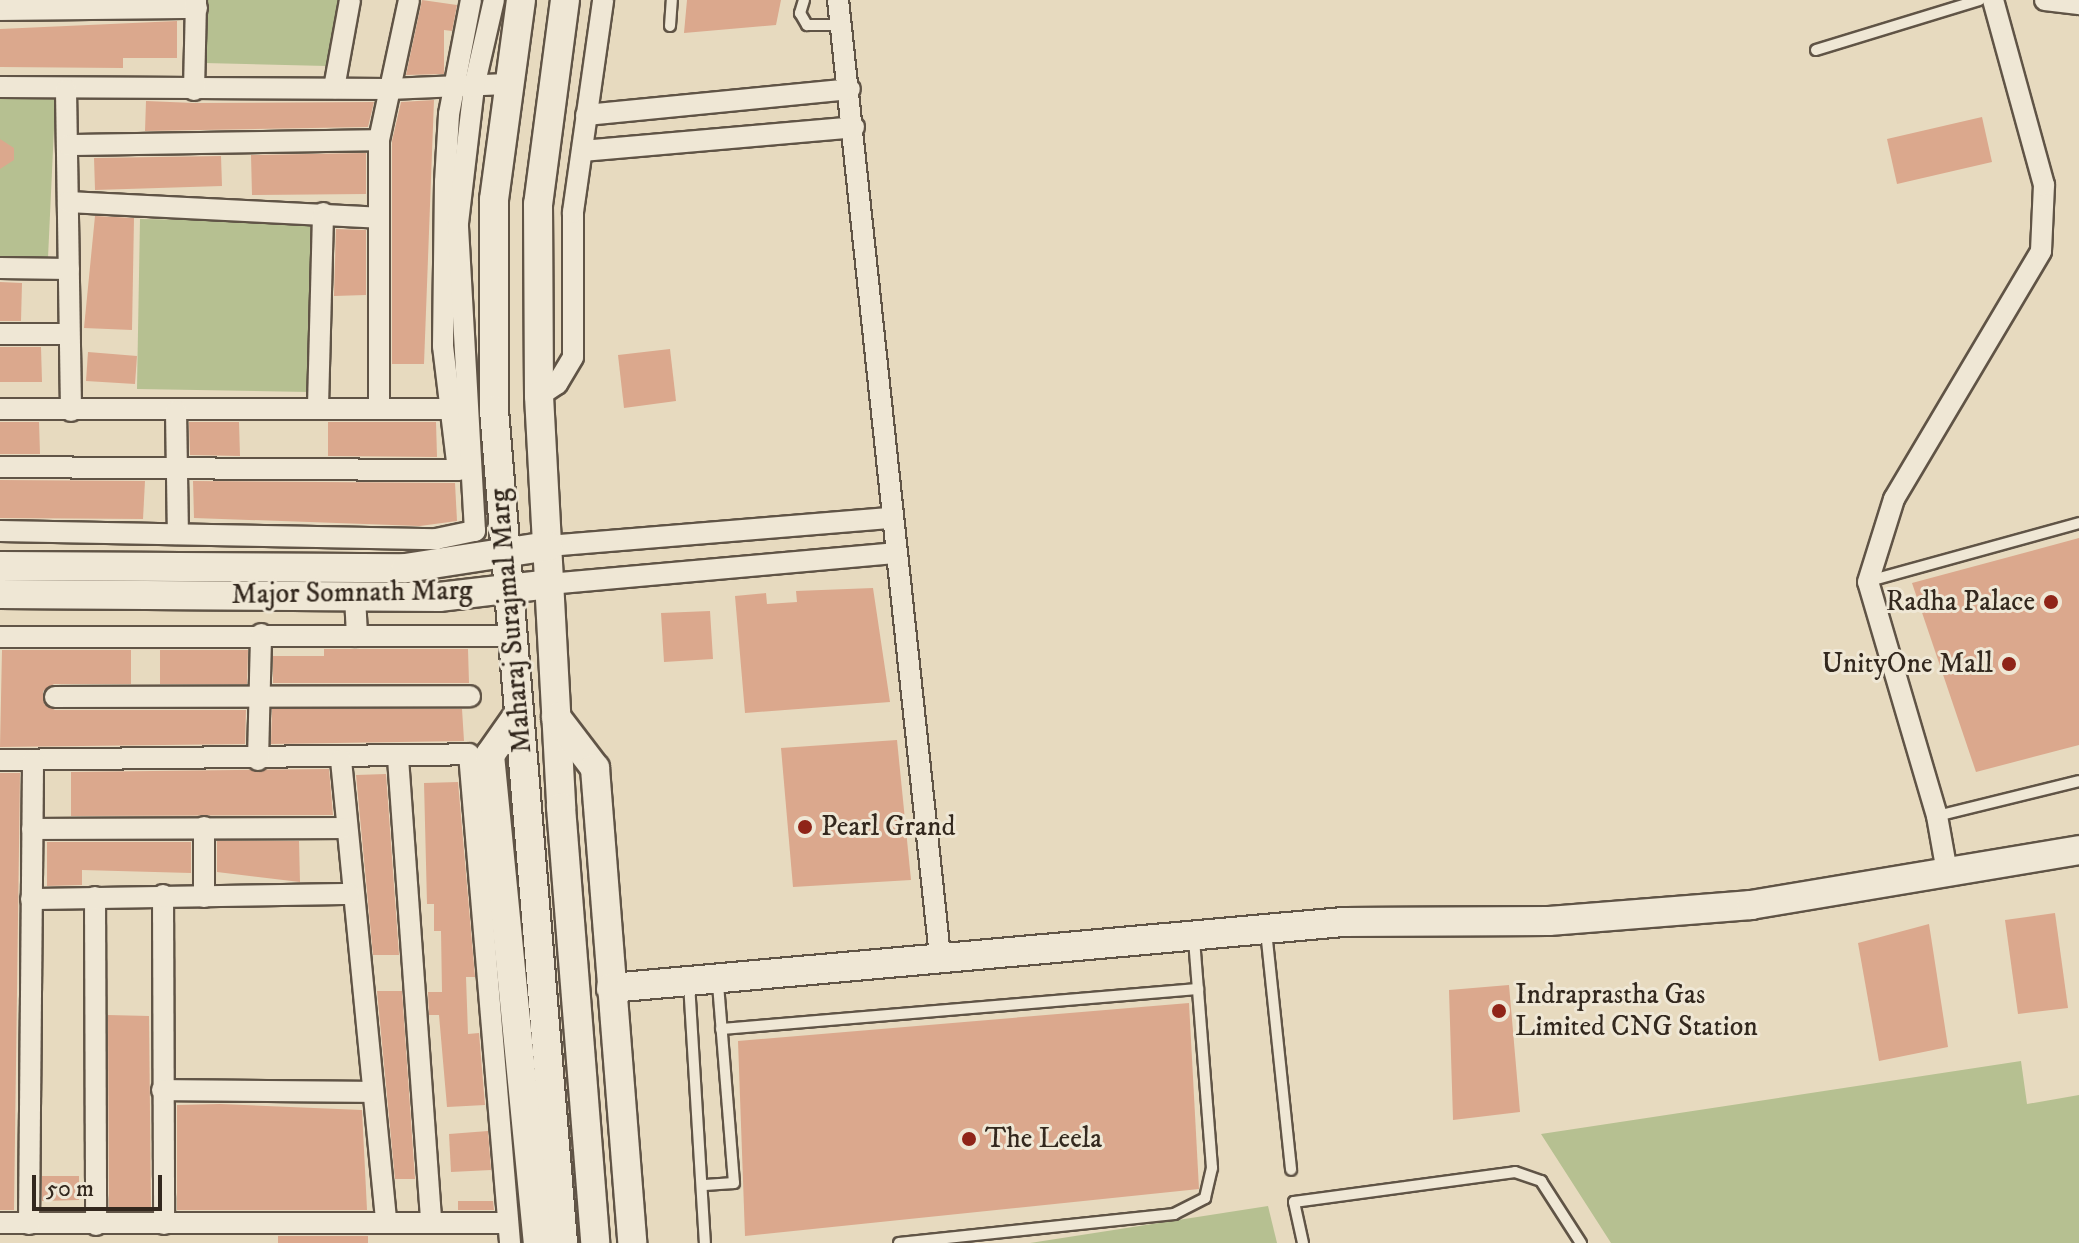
<!DOCTYPE html>
<style>
body{margin:0}
#map{position:relative;width:2079px;height:1243px;overflow:hidden;background:#e7dabf;font-family:"IM FELL DW Pica",serif}
div>[style]{position:absolute}
.green>*{inset:0;background:#b6c091}
.building>*{inset:0;background:#dba88d}
.roads{filter:drop-shadow(2px 0 #605446) drop-shadow(-2px 0 #605446) drop-shadow(0 2px #605446) drop-shadow(0 -2px #605446)}
.lane>*{height:10px;margin:-5px;padding:0 5px;transform-origin:5px;border-radius:5px;background:#efe7d5}
.street>*{height:20px;margin:-10px;padding:0 10px;transform-origin:10px;border-radius:10px;background:#efe7d5}
.secondary>*{height:28px;margin:-14px;padding:0 14px;transform-origin:14px;border-radius:14px;background:#efe7d5}
.dots>*{width:22px;height:22px;translate:-50% -50%;box-sizing:border-box;border:4px solid #efe7d5;border-radius:50%}
span{translate:-50% -50%;white-space:nowrap;text-align:center;line-height:1.15;-webkit-text-stroke:6px #efe7d5;paint-order:stroke}
.street-label{font-size:28px;color:#33281e}
.poi-label{font-size:28px;color:#33281e}
.right{translate:-100% -50%;text-align:right}
.left{translate:0 -50%;text-align:left}
.scale{position:absolute;left:32px;top:1175px;width:130px;height:36px;box-sizing:border-box;border:4px solid #33281e;border-top:0;padding-left:10px;font-size:24px;line-height:28px;white-space:nowrap;color:#33281e;-webkit-text-stroke:6px #efe7d5;paint-order:stroke}
</style>
<div id="map">
<div class="green">
<div style="clip-path:polygon(206px 0,339px 0,327px 66px,204px 63px)"></div>
<div style="clip-path:polygon(56px 85px,48px 258px,0 257px,0 86px)"></div>
<div style="clip-path:polygon(140px 219px,312px 222px,309px 392px,137px 389px)"></div>
<div style="clip-path:polygon(2021px 1061px,2027px 1104px,2079px 1095px,2079px 1243px,1611px 1243px,1541px 1134px)"></div>
<div style="clip-path:polygon(1268px 1206px,1277px 1243px,1030px 1243px)"></div>
</div>
<div class="building">
<div style="clip-path:polygon(422px 0,457px 5px,452px 31px,444px 30px,444px 74px,406px 75px)"></div>
<div style="clip-path:polygon(687px 0,781px 0,776px 25px,684px 33px)"></div>
<div style="clip-path:polygon(177px 21px,177px 58px,123px 58px,123px 68px,0 67px,0 29px)"></div>
<div style="clip-path:polygon(434px 100px,424px 364px,392px 364px,392px 141px,401px 102px)"></div>
<div style="clip-path:polygon(146px 101px,194px 103px,374px 102px,368px 127px,145px 131px)"></div>
<div style="clip-path:polygon(1982px 117px,1992px 162px,1897px 184px,1887px 139px)"></div>
<div style="clip-path:polygon(0 139px,14px 148px,14px 160px,0 169px)"></div>
<div style="clip-path:polygon(366px 153px,366px 194px,252px 195px,251px 155px)"></div>
<div style="clip-path:polygon(221px 156px,222px 186px,95px 190px,94px 158px)"></div>
<div style="clip-path:polygon(95px 216px,134px 218px,132px 330px,84px 328px)"></div>
<div style="clip-path:polygon(336px 229px,366px 230px,366px 295px,334px 296px)"></div>
<div style="clip-path:polygon(0 282px,22px 283px,21px 321px,0 321px)"></div>
<div style="clip-path:polygon(0 347px,41px 347px,42px 382px,0 382px)"></div>
<div style="clip-path:polygon(670px 349px,676px 401px,624px 408px,618px 355px)"></div>
<div style="clip-path:polygon(88px 352px,137px 356px,135px 384px,86px 381px)"></div>
<div style="clip-path:polygon(0 422px,39px 422px,40px 454px,0 454px)"></div>
<div style="clip-path:polygon(189px 422px,239px 422px,240px 456px,190px 455px)"></div>
<div style="clip-path:polygon(328px 422px,436px 422px,437px 457px,328px 456px)"></div>
<div style="clip-path:polygon(0 480px,145px 481px,143px 519px,0 518px)"></div>
<div style="clip-path:polygon(193px 481px,455px 483px,457px 521px,420px 526px,194px 518px)"></div>
<div style="clip-path:polygon(2079px 538px,2079px 745px,1976px 772px,1912px 583px)"></div>
<div style="clip-path:polygon(873px 588px,890px 702px,745px 713px,735px 596px,766px 593px,767px 604px,797px 602px,796px 591px)"></div>
<div style="clip-path:polygon(710px 611px,713px 659px,664px 662px,661px 613px)"></div>
<div style="clip-path:polygon(324px 649px,468px 649px,469px 683px,273px 683px,273px 656px,324px 656px)"></div>
<div style="clip-path:polygon(2px 650px,131px 650px,131px 684px,54px 684px,43px 691px,44px 704px,55px 710px,246px 710px,245px 744px,0 747px)"></div>
<div style="clip-path:polygon(160px 650px,248px 650px,247px 684px,160px 684px)"></div>
<div style="clip-path:polygon(272px 709px,462px 709px,464px 741px,271px 744px)"></div>
<div style="clip-path:polygon(897px 740px,911px 880px,793px 887px,781px 748px)"></div>
<div style="clip-path:polygon(329px 769px,333px 815px,71px 816px,71px 772px)"></div>
<div style="clip-path:polygon(0 773px,20px 773px,14px 1210px,0 1210px)"></div>
<div style="clip-path:polygon(386px 774px,399px 955px,373px 955px,356px 775px)"></div>
<div style="clip-path:polygon(458px 782px,475px 977px,466px 977px,468px 1034px,479px 1033px,485px 1105px,447px 1107px,439px 1015px,429px 1015px,428px 992px,442px 992px,441px 931px,434px 931px,434px 904px,427px 904px,424px 783px)"></div>
<div style="clip-path:polygon(217px 841px,299px 841px,300px 882px,217px 872px)"></div>
<div style="clip-path:polygon(47px 842px,191px 842px,191px 873px,82px 870px,82px 885px,47px 886px)"></div>
<div style="clip-path:polygon(2055px 913px,2068px 1008px,2018px 1014px,2005px 920px)"></div>
<div style="clip-path:polygon(1929px 924px,1948px 1047px,1879px 1061px,1858px 943px)"></div>
<div style="clip-path:polygon(1509px 985px,1520px 1112px,1453px 1120px,1449px 990px)"></div>
<div style="clip-path:polygon(377px 991px,402px 991px,415px 1179px,395px 1179px)"></div>
<div style="clip-path:polygon(1189px 1003px,1199px 1189px,745px 1236px,738px 1041px)"></div>
<div style="clip-path:polygon(108px 1015px,149px 1016px,151px 1210px,109px 1210px)"></div>
<div style="clip-path:polygon(220px 1104px,362px 1110px,367px 1210px,177px 1210px,177px 1105px)"></div>
<div style="clip-path:polygon(488px 1131px,491px 1170px,451px 1172px,449px 1134px)"></div>
<div style="clip-path:polygon(42px 1176px,79px 1176px,79px 1200px,42px 1201px)"></div>
<div style="clip-path:polygon(458px 1201px,493px 1201px,494px 1210px,458px 1210px)"></div>
<div style="clip-path:polygon(278px 1236px,368px 1236px,368px 1243px,278px 1243px)"></div>
</div>
<div class="roads">
<div class="lane">
<div style="left:804px;top:0;width:14px;rotate:107deg"></div>
<div style="left:800px;top:13px;width:14px;rotate:60deg"></div>
<div style="left:807px;top:25px;width:34px"></div>
<div style="left:670px;top:26px;width:26px;rotate:-86deg"></div>
<div style="left:1816px;top:50px;width:171px;rotate:-17deg"></div>
<div style="left:1869px;top:581px;width:218px;rotate:-15.4deg"></div>
<div style="left:1937px;top:816px;width:146px;rotate:-13.8deg"></div>
<div style="left:1266px;top:931px;width:240px;rotate:84deg"></div>
<div style="left:689px;top:983px;width:260px;rotate:86.5deg"></div>
<div style="left:721px;top:1029px;width:479px;rotate:-4.8deg"></div>
<div style="left:705px;top:1185px;width:29px;rotate:-4deg"></div>
<div style="left:734px;top:1183px;width:202px;rotate:-94.6deg"></div>
<div style="left:899px;top:1243px;width:277px;rotate:-6deg"></div>
<div style="left:1174px;top:1214px;width:35px;rotate:-27deg"></div>
<div style="left:1205px;top:1198px;width:31px;rotate:-77deg"></div>
<div style="left:1212px;top:1168px;width:231px;rotate:-94.5deg"></div>
<div style="left:1303px;top:1243px;width:42px;rotate:-102.4deg"></div>
<div style="left:1294px;top:1202px;width:223px;rotate:-7.7deg"></div>
<div style="left:1515px;top:1172px;width:28px;rotate:19deg"></div>
<div style="left:1541px;top:1181px;width:74px;rotate:57.2deg"></div>
</div>
<div class="street">
<div style="left:838px;top:0;width:961px;rotate:83.91deg"></div>
<div style="left:2045px;top:0;width:34px;rotate:7deg"></div>
<div style="left:0;top:10px;width:197px;rotate:-0.6deg"></div>
<div style="left:0;top:87px;width:389px;rotate:0.3deg"></div>
<div style="left:389px;top:89px;width:119px;rotate:-2.4deg"></div>
<div style="left:334px;top:88px;width:89px;rotate:-79.7deg"></div>
<div style="left:66px;top:90px;width:321px;rotate:89.1deg"></div>
<div style="left:194px;top:90px;width:90px;rotate:-88.7deg"></div>
<div style="left:586px;top:115px;width:265px;rotate:-5.6deg"></div>
<div style="left:68px;top:145px;width:311px;rotate:-0.9deg"></div>
<div style="left:582px;top:151px;width:273px;rotate:-5deg"></div>
<div style="left:68px;top:202px;width:311px;rotate:2.9deg"></div>
<div style="left:0;top:268px;width:69px;rotate:0.8deg"></div>
<div style="left:0;top:334px;width:69px"></div>
<div style="left:539px;top:396px;width:22px;rotate:-34deg"></div>
<div style="left:557px;top:384px;width:31px;rotate:-59deg"></div>
<div style="left:573px;top:357px;width:145px;rotate:-90deg"></div>
<div style="left:573px;top:212px;width:214px;rotate:-81.9deg"></div>
<div style="left:318px;top:406px;width:193px;rotate:-88.5deg"></div>
<div style="left:379px;top:407px;width:267px;rotate:-90deg"></div>
<div style="left:379px;top:140px;width:143px;rotate:-77.9deg"></div>
<div style="left:0;top:409px;width:450px"></div>
<div style="left:176px;top:411px;width:123px;rotate:89.1deg"></div>
<div style="left:0;top:467px;width:458px;rotate:0.4deg"></div>
<div style="left:458px;top:470px;width:125px;rotate:-96.9deg"></div>
<div style="left:443px;top:346px;width:164px;rotate:-89.3deg"></div>
<div style="left:445px;top:182px;width:68px;rotate:-86.6deg"></div>
<div style="left:449px;top:114px;width:116px;rotate:-79.1deg"></div>
<div style="left:0;top:531px;width:436px;rotate:1.1deg"></div>
<div style="left:436px;top:539px;width:40px;rotate:-12deg"></div>
<div style="left:475px;top:531px;width:308px;rotate:-93.2deg"></div>
<div style="left:458px;top:223px;width:137px;rotate:-83.3deg"></div>
<div style="left:474px;top:87px;width:89px;rotate:-77.1deg"></div>
<div style="left:548px;top:546px;width:345px;rotate:-4.7deg"></div>
<div style="left:549px;top:584px;width:347px;rotate:-5.1deg"></div>
<div style="left:355px;top:596px;width:40px;rotate:87.1deg"></div>
<div style="left:0;top:637px;width:512px;rotate:-0.11deg"></div>
<div style="left:55px;top:697px;width:415px;rotate:-0.1deg"></div>
<div style="left:398px;top:758px;width:465px;rotate:85.9deg"></div>
<div style="left:0;top:760px;width:469px;rotate:-0.7deg"></div>
<div style="left:469px;top:754px;width:491px;rotate:85.2deg"></div>
<div style="left:258px;top:760px;width:126px;rotate:-88.6deg"></div>
<div style="left:341px;top:760px;width:464px;rotate:84.4deg"></div>
<div style="left:32px;top:829px;width:312px;rotate:-0.2deg"></div>
<div style="left:1947px;top:872px;width:57px;rotate:-100.1deg"></div>
<div style="left:1937px;top:816px;width:244px;rotate:-106.4deg"></div>
<div style="left:1868px;top:582px;width:87px;rotate:-72.6deg"></div>
<div style="left:1894px;top:499px;width:288px;rotate:-59.3deg"></div>
<div style="left:2041px;top:251px;width:66px;rotate:-87.4deg"></div>
<div style="left:2044px;top:185px;width:192px;rotate:-105.4deg"></div>
<div style="left:163px;top:895px;width:329px;rotate:89.8deg"></div>
<div style="left:95px;top:897px;width:328px;rotate:89.8deg"></div>
<div style="left:204px;top:897px;width:70px;rotate:-90deg"></div>
<div style="left:31px;top:899px;width:318px;rotate:-0.9deg"></div>
<div style="left:162px;top:1090px;width:211px;rotate:0.5deg"></div>
<div style="left:0;top:1223px;width:508px"></div>
<div style="left:29px;top:1224px;width:464px;rotate:-89.5deg"></div>
</div>
<div class="secondary">
<div style="left:521px;top:0;width:202px;rotate:97.7deg"></div>
<div style="left:494px;top:200px;width:210px;rotate:90deg"></div>
<div style="left:494px;top:410px;width:836px;rotate:85.26deg"></div>
<div style="left:565px;top:0;width:206px;rotate:97.5deg"></div>
<div style="left:538px;top:204px;width:192px;rotate:89.7deg"></div>
<div style="left:539px;top:396px;width:412px;rotate:86.9deg"></div>
<div style="left:561px;top:807px;width:437px;rotate:85.5deg"></div>
<div style="left:0;top:566px;width:406px;rotate:0.3deg"></div>
<div style="left:406px;top:568px;width:144px;rotate:-8.8deg"></div>
<div style="left:0;top:594px;width:439px;rotate:0.4deg"></div>
<div style="left:439px;top:597px;width:111px;rotate:-6.7deg"></div>
<div style="left:518px;top:715px;width:49px;rotate:125deg"></div>
<div style="left:490px;top:755px;width:490px;rotate:84.4deg"></div>
<div style="left:556px;top:717px;width:64px;rotate:52.6deg"></div>
<div style="left:595px;top:768px;width:476px;rotate:85.5deg"></div>
<div style="left:611px;top:988px;width:736px;rotate:-5.15deg"></div>
<div style="left:1344px;top:922px;width:205px;rotate:-0.3deg"></div>
<div style="left:1549px;top:921px;width:203px;rotate:-4.5deg"></div>
<div style="left:1751px;top:905px;width:333px;rotate:-9.5deg"></div>
</div>
</div>
<div class="dots">
<div style="left:2051px;top:602px;background:#8f2418"></div>
<div style="left:2009px;top:664px;background:#8f2418"></div>
<div style="left:805px;top:827px;background:#8f2418"></div>
<div style="left:1499px;top:1011px;background:#8f2418"></div>
<div style="left:969px;top:1139px;background:#8f2418"></div>
</div>
<div class="street-label">
<span style="left:352px;top:593px;rotate:-1deg">Major Somnath Marg</span>
<span style="left:511px;top:621px;rotate:-95deg">Maharaj Surajmal Marg</span>
</div>
<div class="poi-label">
<span class="right" style="left:2035px;top:602px">Radha Palace</span>
<span class="right" style="left:1993px;top:664px">UnityOne Mall</span>
<span class="left" style="left:821px;top:827px">Pearl Grand</span>
<span class="left" style="left:1515px;top:1011px">Indraprastha Gas<br>Limited CNG Station</span>
<span class="left" style="left:985px;top:1139px">The Leela</span>
</div>
<div class="scale">50 m</div>
</div>
